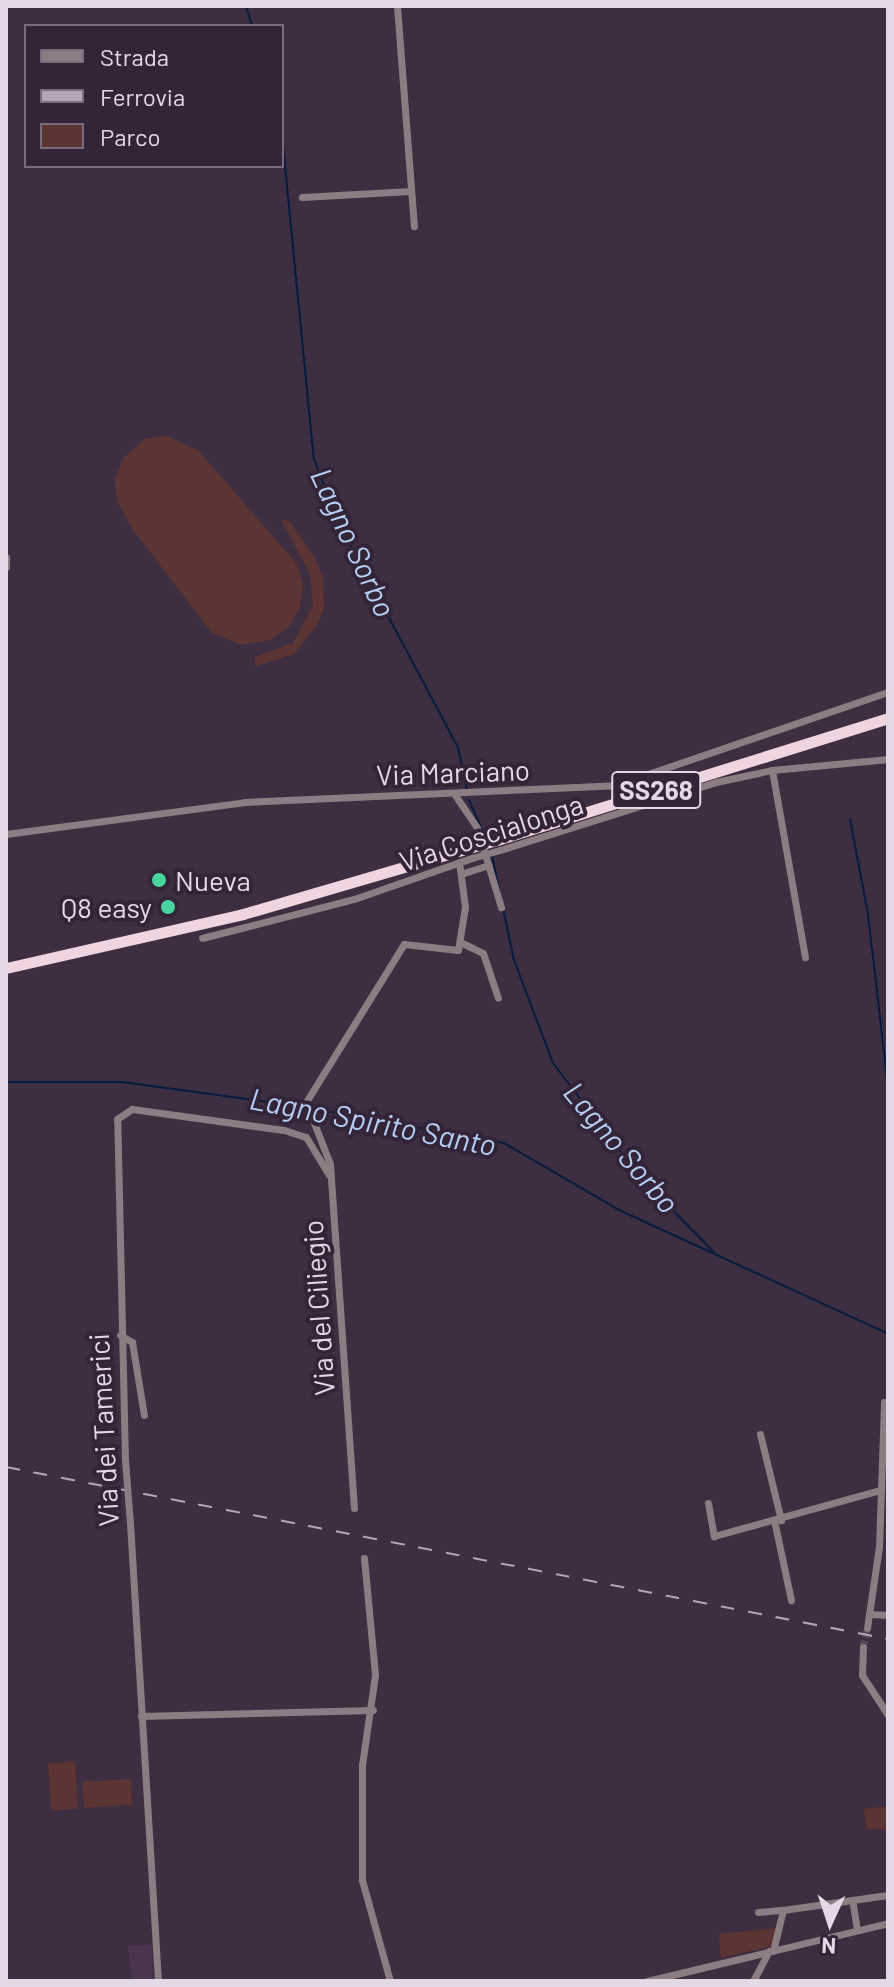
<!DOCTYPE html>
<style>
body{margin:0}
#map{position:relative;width:894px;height:1987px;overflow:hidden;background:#3e2e41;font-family:Barlow,sans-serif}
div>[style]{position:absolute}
.built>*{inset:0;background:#4a354e}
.green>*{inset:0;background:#5a3533}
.stream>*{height:2px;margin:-1px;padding:0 1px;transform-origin:1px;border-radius:1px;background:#051c3e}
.minor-tunnel>*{height:7px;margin-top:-3.5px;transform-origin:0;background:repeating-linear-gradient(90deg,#57485a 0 7px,transparent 0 10.5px)}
.minor>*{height:7px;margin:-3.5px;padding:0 3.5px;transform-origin:3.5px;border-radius:3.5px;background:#8b7d82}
.trunk>*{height:11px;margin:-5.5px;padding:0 5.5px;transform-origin:5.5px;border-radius:5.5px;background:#efd5df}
.rail>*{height:2px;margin-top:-1px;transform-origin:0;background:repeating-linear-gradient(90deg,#b3a7b5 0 14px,transparent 0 28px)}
.minor-bridge>*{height:7px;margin:-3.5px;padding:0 3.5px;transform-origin:3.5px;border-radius:3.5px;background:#8b7d82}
.trunk-bridge>*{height:11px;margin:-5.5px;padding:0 5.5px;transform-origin:5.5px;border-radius:5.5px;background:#efd5df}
.dots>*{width:22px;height:22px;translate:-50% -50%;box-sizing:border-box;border:4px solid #342437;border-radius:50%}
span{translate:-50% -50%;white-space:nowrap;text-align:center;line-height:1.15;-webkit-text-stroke:8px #342437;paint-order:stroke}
.shield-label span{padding:2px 6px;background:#342437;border:2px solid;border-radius:6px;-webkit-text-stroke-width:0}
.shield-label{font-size:26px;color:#e3d9e5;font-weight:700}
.street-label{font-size:28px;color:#e3d9e5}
.poi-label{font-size:28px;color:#e3d9e5}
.left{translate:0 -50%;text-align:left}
.right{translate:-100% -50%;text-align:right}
.water-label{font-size:30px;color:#b4cef4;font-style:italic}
.frame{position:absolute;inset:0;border:8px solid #e3d9e5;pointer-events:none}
.legend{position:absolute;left:24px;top:24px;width:260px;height:144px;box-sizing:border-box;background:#342437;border:2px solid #7a6c7d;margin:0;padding:10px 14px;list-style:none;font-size:24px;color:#e3d9e5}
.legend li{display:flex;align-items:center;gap:16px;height:40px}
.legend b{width:40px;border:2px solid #7a6c7d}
.north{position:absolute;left:790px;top:1883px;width:80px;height:80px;-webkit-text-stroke:6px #342437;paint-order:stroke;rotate:183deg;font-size:22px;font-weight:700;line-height:32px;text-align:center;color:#e3d9e5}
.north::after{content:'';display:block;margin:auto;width:28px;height:36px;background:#e3d9e5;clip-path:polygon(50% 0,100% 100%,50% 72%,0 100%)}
</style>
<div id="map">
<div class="built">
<div style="clip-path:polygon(152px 1945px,153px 1981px,132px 1981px,128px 1946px)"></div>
</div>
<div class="green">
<div style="clip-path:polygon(167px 436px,199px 451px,297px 564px,303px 585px,300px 607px,289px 627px,271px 640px,241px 645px,212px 633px,133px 530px,117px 501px,115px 479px,123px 458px,145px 439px)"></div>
<div style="clip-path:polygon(281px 520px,289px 521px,314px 556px,323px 577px,324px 607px,318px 624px,294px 654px,256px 666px,254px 657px,293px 643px,313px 605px,310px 574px)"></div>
<div style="clip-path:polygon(75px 1761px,78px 1809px,51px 1810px,48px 1763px)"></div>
<div style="clip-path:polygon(131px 1779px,132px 1805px,84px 1808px,82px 1782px)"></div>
<div style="clip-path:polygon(888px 1806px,888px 1830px,866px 1829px,864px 1809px)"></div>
<div style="clip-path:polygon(777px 1928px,772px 1946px,721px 1958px,719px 1934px)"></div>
</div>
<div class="stream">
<div style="left:246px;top:6px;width:21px;rotate:73deg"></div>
<div style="left:282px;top:135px;width:326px;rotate:84.4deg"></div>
<div style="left:314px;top:459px;width:65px;rotate:69.3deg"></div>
<div style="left:337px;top:520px;width:258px;rotate:62deg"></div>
<div style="left:458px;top:748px;width:42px;rotate:77.6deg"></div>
<div style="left:469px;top:800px;width:43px;rotate:66.4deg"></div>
<div style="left:850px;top:819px;width:97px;rotate:79.3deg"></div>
<div style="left:868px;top:914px;width:174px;rotate:83.4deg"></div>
<div style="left:492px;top:856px;width:106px;rotate:78.1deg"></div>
<div style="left:514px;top:960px;width:110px;rotate:69.3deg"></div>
<div style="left:553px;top:1063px;width:143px;rotate:52.7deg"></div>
<div style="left:640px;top:1177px;width:105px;rotate:45.4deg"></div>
<div style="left:6px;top:1082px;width:116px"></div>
<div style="left:122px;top:1082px;width:184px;rotate:7.8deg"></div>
<div style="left:310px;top:1108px;width:197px;rotate:10.2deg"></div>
<div style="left:504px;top:1143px;width:133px;rotate:30.2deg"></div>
<div style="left:619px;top:1210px;width:296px;rotate:24.7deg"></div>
</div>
<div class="minor-tunnel">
<div style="left:863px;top:1647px;width:19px;rotate:-78deg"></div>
</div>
<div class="minor">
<div style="left:397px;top:6px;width:221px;rotate:85.6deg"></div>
<div style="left:302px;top:197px;width:109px;rotate:-3.2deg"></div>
<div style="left:6px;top:557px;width:10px;rotate:90deg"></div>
<div style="left:772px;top:770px;width:190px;rotate:80deg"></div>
<div style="left:455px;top:795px;width:40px;rotate:56deg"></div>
<div style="left:477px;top:828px;width:83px;rotate:73.1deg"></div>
<div style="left:6px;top:834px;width:241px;rotate:-7.6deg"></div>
<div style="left:245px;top:802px;width:371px;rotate:-2.6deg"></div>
<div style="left:616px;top:785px;width:287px;rotate:-18.9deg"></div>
<div style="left:500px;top:850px;width:226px;rotate:-17.5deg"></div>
<div style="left:716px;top:782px;width:57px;rotate:-12.1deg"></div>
<div style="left:772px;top:770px;width:117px;rotate:-5.4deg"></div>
<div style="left:461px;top:874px;width:29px;rotate:-18deg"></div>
<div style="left:202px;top:938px;width:157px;rotate:-14.4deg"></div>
<div style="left:354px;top:899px;width:125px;rotate:-19.2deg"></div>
<div style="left:460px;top:942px;width:25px;rotate:26deg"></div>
<div style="left:483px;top:953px;width:47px;rotate:71.6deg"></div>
<div style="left:120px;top:1335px;width:14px;rotate:30deg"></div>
<div style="left:132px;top:1342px;width:74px;rotate:80.7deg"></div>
<div style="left:760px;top:1434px;width:89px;rotate:76.3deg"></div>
<div style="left:125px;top:1460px;width:341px;rotate:-91.3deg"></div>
<div style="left:117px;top:1119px;width:18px;rotate:-34deg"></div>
<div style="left:132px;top:1109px;width:153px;rotate:7.9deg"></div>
<div style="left:284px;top:1130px;width:23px;rotate:18deg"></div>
<div style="left:306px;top:1137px;width:44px;rotate:58.8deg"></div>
<div style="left:708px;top:1503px;width:34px;rotate:80deg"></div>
<div style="left:714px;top:1536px;width:172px;rotate:-15.5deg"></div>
<div style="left:354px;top:1508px;width:345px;rotate:-94deg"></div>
<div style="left:330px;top:1164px;width:66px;rotate:-111.2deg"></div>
<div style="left:306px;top:1102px;width:186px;rotate:-58.2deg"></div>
<div style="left:404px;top:944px;width:54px;rotate:6.3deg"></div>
<div style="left:458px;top:950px;width:44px;rotate:-80.8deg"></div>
<div style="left:465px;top:907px;width:45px;rotate:-97.6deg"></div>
<div style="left:774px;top:1520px;width:82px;rotate:78deg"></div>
<div style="left:130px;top:1523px;width:459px;rotate:86.5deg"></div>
<div style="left:364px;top:1558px;width:118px;rotate:84.6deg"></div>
<div style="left:375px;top:1675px;width:91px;rotate:98.2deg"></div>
<div style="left:362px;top:1765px;width:115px;rotate:90deg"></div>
<div style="left:362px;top:1880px;width:105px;rotate:74.5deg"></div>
<div style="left:870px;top:1614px;width:18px;rotate:3deg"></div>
<div style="left:867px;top:1628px;width:82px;rotate:-81.6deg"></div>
<div style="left:879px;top:1547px;width:145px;rotate:-88deg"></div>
<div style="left:863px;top:1647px;width:28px;rotate:92deg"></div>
<div style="left:862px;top:1675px;width:48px;rotate:57deg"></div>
<div style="left:141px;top:1716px;width:232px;rotate:-1.5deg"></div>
<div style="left:758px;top:1912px;width:25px;rotate:-5deg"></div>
<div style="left:857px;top:1930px;width:30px;rotate:-99deg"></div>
<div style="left:852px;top:1900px;width:36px;rotate:-8deg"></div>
<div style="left:773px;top:1951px;width:42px;rotate:-76.3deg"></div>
<div style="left:783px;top:1910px;width:70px;rotate:-8.2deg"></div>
<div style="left:647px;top:1981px;width:248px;rotate:-13.5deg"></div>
<div style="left:753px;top:1981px;width:34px;rotate:-62deg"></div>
</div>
<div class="trunk">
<div style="left:497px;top:840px;width:410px;rotate:-17.3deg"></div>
<div style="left:6px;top:968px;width:243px;rotate:-12.8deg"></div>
<div style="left:243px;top:914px;width:239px;rotate:-16.3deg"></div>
</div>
<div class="rail">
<div style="left:6px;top:1467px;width:899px;rotate:11.03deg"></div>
</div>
<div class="minor-bridge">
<div style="left:472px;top:858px;width:29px;rotate:-16deg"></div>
<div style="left:125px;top:1460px;width:63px;rotate:85.5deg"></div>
</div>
<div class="trunk-bridge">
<div style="left:472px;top:847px;width:26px;rotate:-16deg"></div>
</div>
<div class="dots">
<div style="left:159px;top:880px;background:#47d49d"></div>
<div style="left:168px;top:907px;background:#47d49d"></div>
</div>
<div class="shield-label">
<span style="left:656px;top:790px">SS268</span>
</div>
<div class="street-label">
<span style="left:453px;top:772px;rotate:-2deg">Via Marciano</span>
<span style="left:491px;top:832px;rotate:-18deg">Via Coscialonga</span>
<span style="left:318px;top:1308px;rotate:-94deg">Via del Ciliegio</span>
<span style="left:103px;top:1430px;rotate:-93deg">Via dei Tamerici</span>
</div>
<div class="poi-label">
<span class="left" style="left:175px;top:880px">Nueva</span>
<span class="right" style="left:152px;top:907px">Q8 easy</span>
</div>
<div class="water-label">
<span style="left:354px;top:542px;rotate:65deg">Lagno Sorbo</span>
<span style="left:373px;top:1121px;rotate:11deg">Lagno Spirito Santo</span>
<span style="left:622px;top:1147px;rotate:50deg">Lagno Sorbo</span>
</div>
<div class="frame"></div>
<ul class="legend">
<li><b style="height:10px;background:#8b7d82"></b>Strada</li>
<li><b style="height:10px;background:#b3a7b5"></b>Ferrovia</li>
<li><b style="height:22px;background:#5a3533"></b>Parco</li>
</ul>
<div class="north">N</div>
</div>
